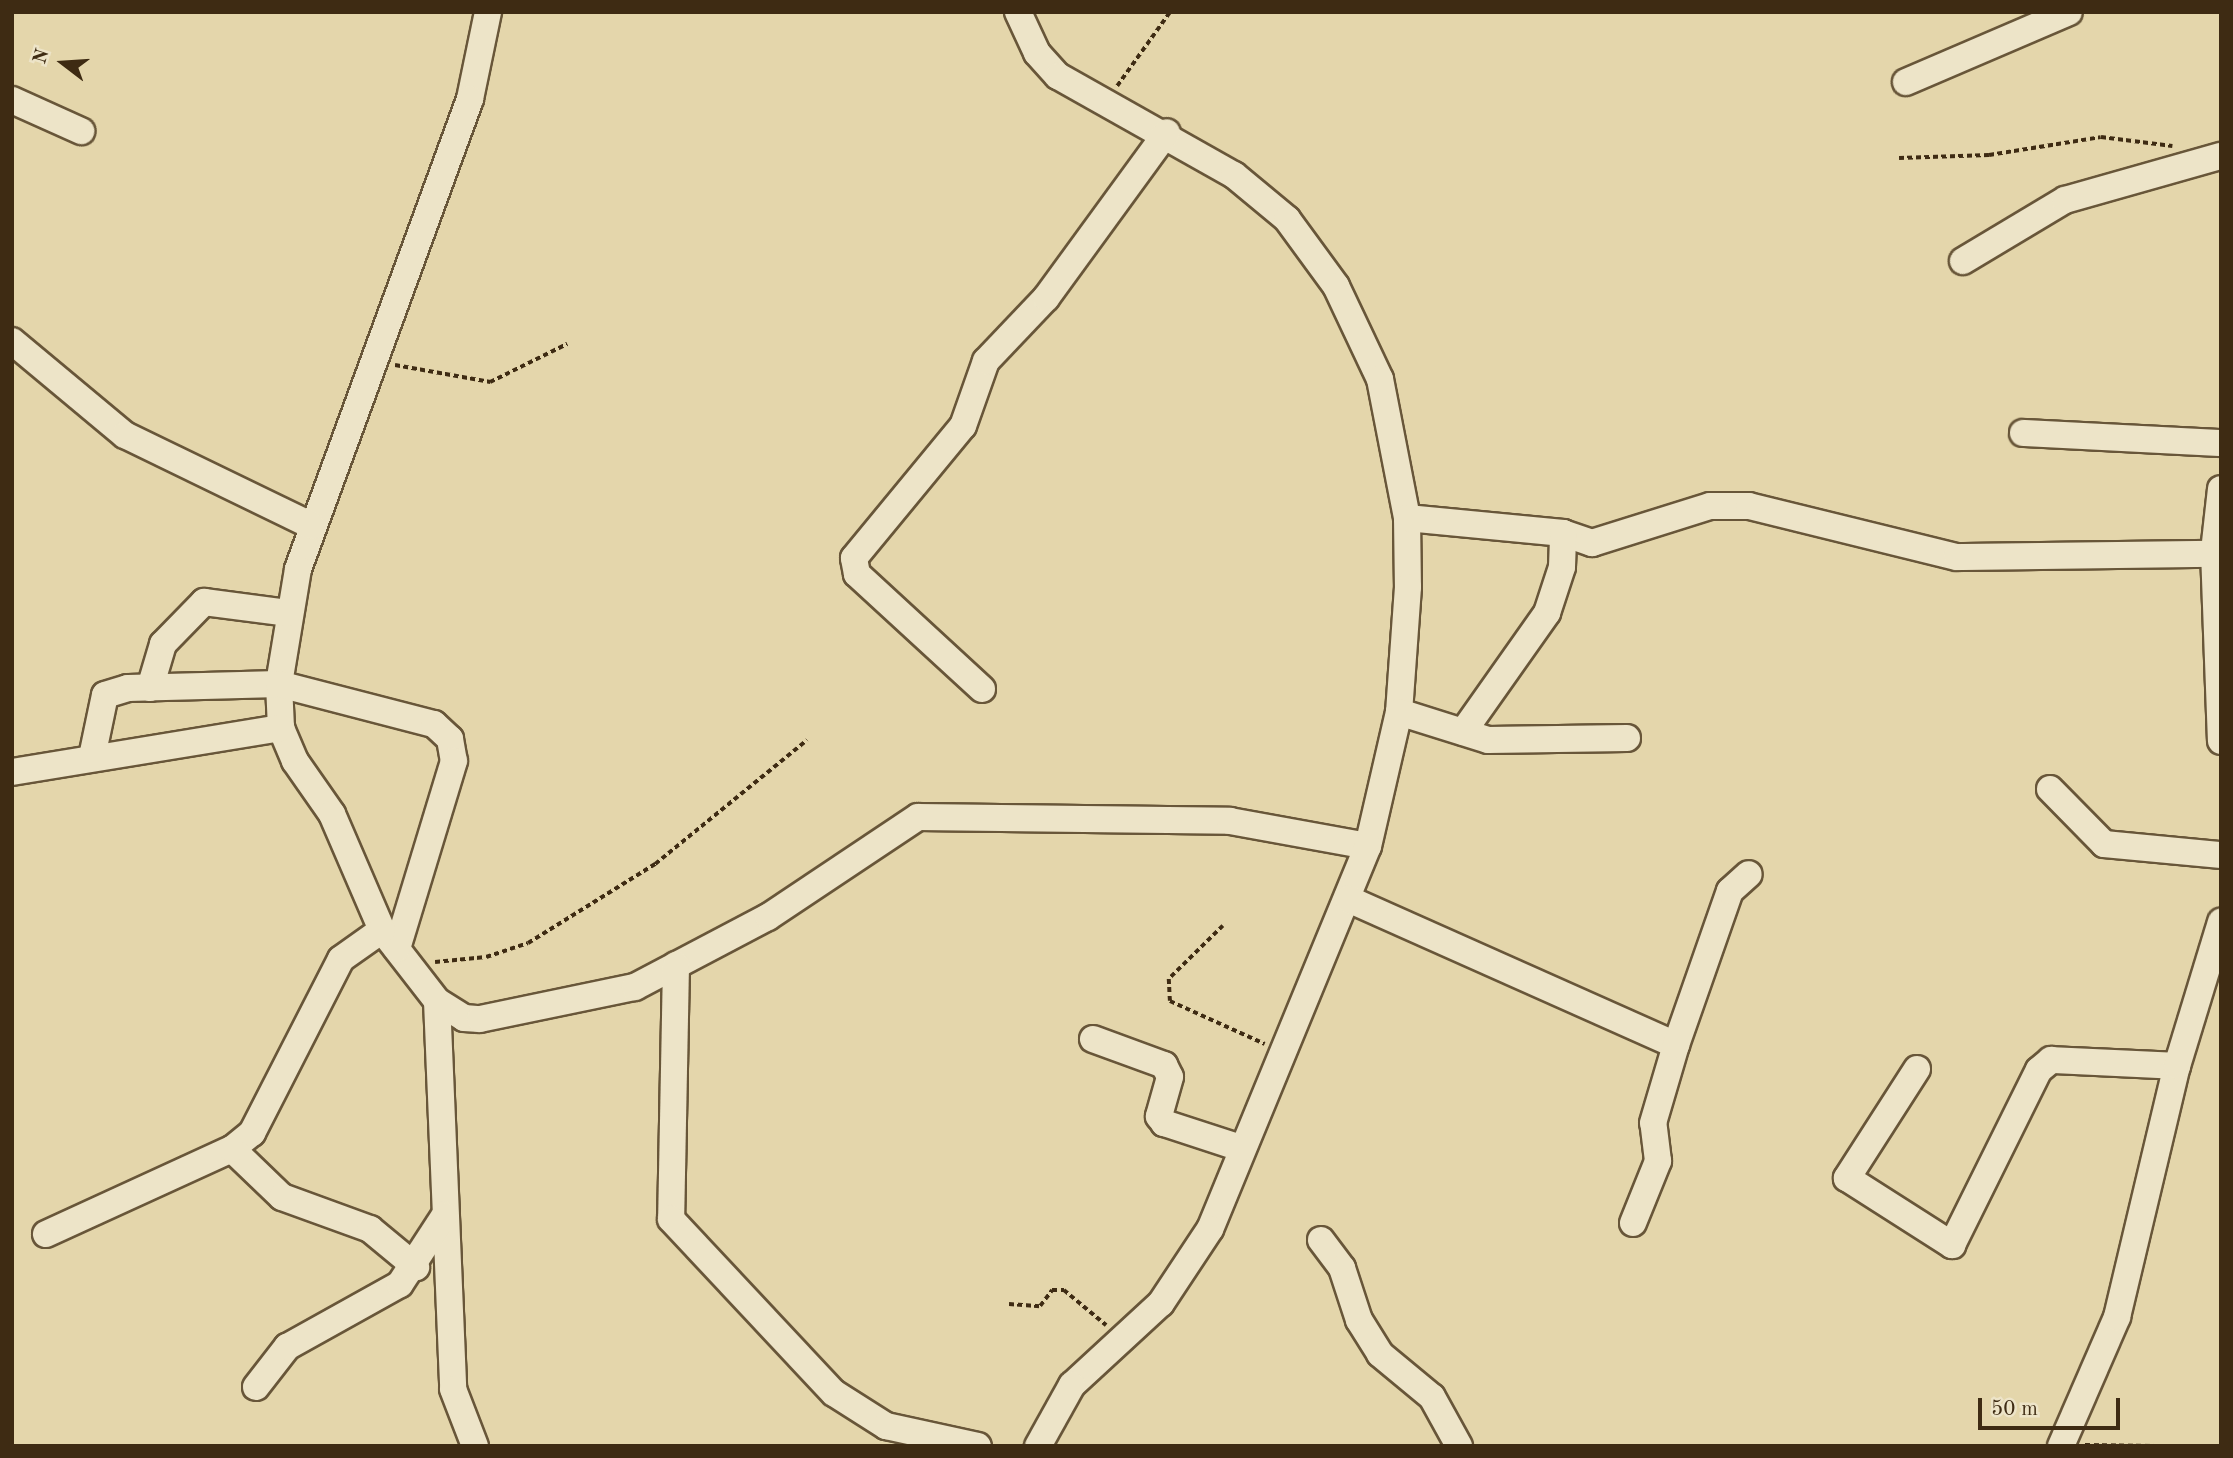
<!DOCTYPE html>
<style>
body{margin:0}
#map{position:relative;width:2233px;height:1458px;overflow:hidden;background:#e4d6ab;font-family:"Old Standard TT",serif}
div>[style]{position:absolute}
.path>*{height:3.5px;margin-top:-1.75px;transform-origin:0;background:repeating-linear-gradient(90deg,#3e2b13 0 5px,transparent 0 8.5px)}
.roads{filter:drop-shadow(2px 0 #685639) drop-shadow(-2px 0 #685639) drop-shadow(0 2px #685639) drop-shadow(0 -2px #685639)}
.minor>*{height:26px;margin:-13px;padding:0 13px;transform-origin:13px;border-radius:13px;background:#ede4c8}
span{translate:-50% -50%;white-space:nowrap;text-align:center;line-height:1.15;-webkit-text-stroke:6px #ede4c8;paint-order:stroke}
.frame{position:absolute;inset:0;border:14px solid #3e2b13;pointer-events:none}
.north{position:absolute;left:28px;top:28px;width:70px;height:70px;-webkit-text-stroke:5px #ede4c8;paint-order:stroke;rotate:287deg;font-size:19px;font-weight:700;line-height:28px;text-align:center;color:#3e2b13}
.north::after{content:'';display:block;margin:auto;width:24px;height:32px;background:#3e2b13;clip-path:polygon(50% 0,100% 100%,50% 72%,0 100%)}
.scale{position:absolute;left:1978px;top:1398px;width:142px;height:32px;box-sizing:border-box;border:4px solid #3e2b13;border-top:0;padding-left:9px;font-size:21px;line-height:24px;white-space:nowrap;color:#3e2b13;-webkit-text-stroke:5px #ede4c8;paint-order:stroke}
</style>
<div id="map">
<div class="path">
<div style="left:1117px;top:86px;width:91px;rotate:-54.4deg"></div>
<div style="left:1899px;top:158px;width:90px;rotate:-1.9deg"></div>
<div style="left:1989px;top:155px;width:113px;rotate:-9.1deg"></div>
<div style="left:2101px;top:137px;width:72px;rotate:7.2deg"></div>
<div style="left:395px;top:365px;width:97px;rotate:10.1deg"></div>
<div style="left:490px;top:382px;width:86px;rotate:-26.3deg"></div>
<div style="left:1223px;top:926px;width:76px;rotate:135.5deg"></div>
<div style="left:1169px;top:979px;width:22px;rotate:87deg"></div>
<div style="left:1170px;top:1001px;width:104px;rotate:24.4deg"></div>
<div style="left:435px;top:962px;width:51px;rotate:-5.6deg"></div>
<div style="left:486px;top:957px;width:44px;rotate:-18.4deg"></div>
<div style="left:528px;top:943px;width:150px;rotate:-31.9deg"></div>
<div style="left:655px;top:864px;width:196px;rotate:-39.2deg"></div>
<div style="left:1009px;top:1304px;width:31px;rotate:4deg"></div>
<div style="left:1040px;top:1306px;width:20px;rotate:-53deg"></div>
<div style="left:1052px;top:1290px;width:12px"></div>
<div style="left:1064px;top:1290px;width:55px;rotate:39.8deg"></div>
<div style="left:2085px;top:1445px;width:70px;rotate:0.8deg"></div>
</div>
<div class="roads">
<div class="minor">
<div style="left:488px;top:12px;width:89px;rotate:101.7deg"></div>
<div style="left:470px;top:99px;width:500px;rotate:110.1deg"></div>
<div style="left:298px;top:569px;width:117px;rotate:99.4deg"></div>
<div style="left:279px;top:684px;width:44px;rotate:87.4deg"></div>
<div style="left:281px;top:728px;width:36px;rotate:67deg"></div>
<div style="left:295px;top:761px;width:65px;rotate:55.1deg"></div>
<div style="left:332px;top:814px;width:126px;rotate:66.7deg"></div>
<div style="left:382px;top:930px;width:90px;rotate:52.2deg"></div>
<div style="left:437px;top:1001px;width:32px;rotate:32deg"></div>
<div style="left:464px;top:1018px;width:16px;rotate:4deg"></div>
<div style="left:480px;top:1019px;width:158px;rotate:-11.7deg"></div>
<div style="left:635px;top:987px;width:150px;rotate:-27.8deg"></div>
<div style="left:768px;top:917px;width:180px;rotate:-33.7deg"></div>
<div style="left:918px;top:817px;width:312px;rotate:0.7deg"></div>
<div style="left:1230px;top:821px;width:140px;rotate:10.3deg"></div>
<div style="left:1018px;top:12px;width:45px;rotate:65.1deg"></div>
<div style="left:1037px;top:53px;width:31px;rotate:48deg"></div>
<div style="left:1058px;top:76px;width:202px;rotate:29.4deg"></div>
<div style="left:1234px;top:175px;width:69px;rotate:39.7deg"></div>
<div style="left:1287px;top:219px;width:83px;rotate:53.8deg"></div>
<div style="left:1336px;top:286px;width:103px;rotate:64.7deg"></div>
<div style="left:1380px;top:379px;width:142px;rotate:79deg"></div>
<div style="left:1407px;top:518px;width:69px;rotate:89.2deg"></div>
<div style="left:1408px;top:587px;width:125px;rotate:94.1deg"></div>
<div style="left:1399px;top:712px;width:138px;rotate:103deg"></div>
<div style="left:1368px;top:846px;width:414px;rotate:112.4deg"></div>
<div style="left:1210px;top:1229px;width:89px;rotate:123.5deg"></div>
<div style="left:1161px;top:1303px;width:121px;rotate:137.3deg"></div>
<div style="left:1072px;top:1385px;width:70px;rotate:119.1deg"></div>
<div style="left:1906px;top:82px;width:177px;rotate:-23.2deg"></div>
<div style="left:12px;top:100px;width:76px;rotate:24.2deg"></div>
<div style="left:1963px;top:261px;width:119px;rotate:-30.9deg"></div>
<div style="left:2065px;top:200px;width:162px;rotate:-15.8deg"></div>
<div style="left:12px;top:341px;width:147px;rotate:39.8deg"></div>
<div style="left:125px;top:435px;width:208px;rotate:25.9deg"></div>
<div style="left:2023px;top:433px;width:198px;rotate:2.9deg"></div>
<div style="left:2221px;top:489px;width:62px;rotate:96.4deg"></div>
<div style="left:2214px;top:551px;width:190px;rotate:87.9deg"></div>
<div style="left:1407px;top:518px;width:157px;rotate:5.5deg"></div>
<div style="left:1563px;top:533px;width:31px;rotate:19deg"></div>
<div style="left:1592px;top:543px;width:124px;rotate:-17.4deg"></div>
<div style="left:1710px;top:506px;width:39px"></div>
<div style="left:1749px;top:506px;width:214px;rotate:13.8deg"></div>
<div style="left:1957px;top:557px;width:264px;rotate:-0.7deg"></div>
<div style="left:150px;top:688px;width:46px;rotate:-73.5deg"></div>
<div style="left:163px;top:644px;width:59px;rotate:-45.7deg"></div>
<div style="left:204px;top:602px;width:84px;rotate:7.5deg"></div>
<div style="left:982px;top:689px;width:170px;rotate:-137.4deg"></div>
<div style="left:857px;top:574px;width:16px;rotate:-101deg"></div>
<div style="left:854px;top:558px;width:171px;rotate:-50.5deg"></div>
<div style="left:963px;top:426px;width:69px;rotate:-70.5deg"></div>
<div style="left:986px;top:361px;width:87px;rotate:-46.4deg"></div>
<div style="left:1046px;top:298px;width:205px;rotate:-53.9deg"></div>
<div style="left:1399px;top:712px;width:93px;rotate:17.5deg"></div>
<div style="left:1488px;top:740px;width:139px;rotate:-0.8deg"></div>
<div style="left:1463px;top:732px;width:146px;rotate:-54.8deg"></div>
<div style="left:1547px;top:613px;width:48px;rotate:-71.9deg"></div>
<div style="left:1562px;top:567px;width:34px;rotate:-88deg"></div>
<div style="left:92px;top:757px;width:63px;rotate:-78.2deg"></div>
<div style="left:105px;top:695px;width:24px;rotate:-17deg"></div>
<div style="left:128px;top:688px;width:151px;rotate:-1.5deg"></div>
<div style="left:279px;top:684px;width:160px;rotate:14.5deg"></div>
<div style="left:434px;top:724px;width:22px;rotate:43deg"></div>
<div style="left:450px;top:739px;width:22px;rotate:80deg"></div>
<div style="left:454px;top:761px;width:196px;rotate:106.9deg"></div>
<div style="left:12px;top:772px;width:273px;rotate:-9.3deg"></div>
<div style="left:2050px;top:789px;width:77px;rotate:45.5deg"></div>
<div style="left:2104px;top:844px;width:118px;rotate:5.4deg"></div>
<div style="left:1348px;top:899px;width:359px;rotate:24deg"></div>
<div style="left:676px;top:965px;width:254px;rotate:91.1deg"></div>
<div style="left:671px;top:1219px;width:238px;rotate:46.9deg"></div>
<div style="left:834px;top:1393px;width:62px;rotate:32.4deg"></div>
<div style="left:886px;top:1426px;width:94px;rotate:12.3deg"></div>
<div style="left:437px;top:1001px;width:388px;rotate:87.6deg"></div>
<div style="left:453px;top:1389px;width:61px;rotate:68.9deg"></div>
<div style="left:1093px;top:1039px;width:76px;rotate:20.1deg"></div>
<div style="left:1164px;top:1065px;width:13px;rotate:63deg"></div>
<div style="left:1170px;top:1077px;width:41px;rotate:105.8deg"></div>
<div style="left:1159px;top:1116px;width:9px;rotate:54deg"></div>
<div style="left:1164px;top:1123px;width:81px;rotate:18deg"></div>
<div style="left:1917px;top:1069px;width:130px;rotate:122.7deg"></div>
<div style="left:1847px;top:1178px;width:125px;rotate:32.5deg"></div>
<div style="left:1952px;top:1245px;width:195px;rotate:-63.6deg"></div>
<div style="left:2039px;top:1070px;width:16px;rotate:-40deg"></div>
<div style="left:2051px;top:1060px;width:126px;rotate:2.7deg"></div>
<div style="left:232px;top:1149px;width:69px;rotate:43.8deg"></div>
<div style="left:282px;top:1197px;width:94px;rotate:20deg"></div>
<div style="left:370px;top:1229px;width:60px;rotate:39.6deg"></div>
<div style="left:1633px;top:1223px;width:67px;rotate:-68deg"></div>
<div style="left:1658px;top:1161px;width:38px;rotate:-97deg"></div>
<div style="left:1653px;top:1123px;width:81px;rotate:-73.6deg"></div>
<div style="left:1676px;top:1045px;width:163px;rotate:-70.7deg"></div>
<div style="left:1730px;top:891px;width:25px;rotate:-42deg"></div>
<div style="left:46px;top:1234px;width:205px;rotate:-24.6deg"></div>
<div style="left:232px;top:1149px;width:26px;rotate:-39deg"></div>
<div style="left:252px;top:1133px;width:195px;rotate:-62.9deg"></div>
<div style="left:341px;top:959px;width:50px;rotate:-35.3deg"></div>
<div style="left:1321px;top:1240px;width:35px;rotate:53deg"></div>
<div style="left:1342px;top:1268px;width:55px;rotate:71.9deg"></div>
<div style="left:1359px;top:1320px;width:40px;rotate:58deg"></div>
<div style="left:1380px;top:1354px;width:67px;rotate:39.6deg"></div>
<div style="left:1432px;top:1397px;width:56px;rotate:61.1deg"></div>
<div style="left:256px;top:1387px;width:51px;rotate:-52.2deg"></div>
<div style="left:287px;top:1347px;width:129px;rotate:-29.1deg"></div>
<div style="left:400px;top:1284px;width:82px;rotate:-56.9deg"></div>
<div style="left:2061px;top:1446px;width:141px;rotate:-66.5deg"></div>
<div style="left:2117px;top:1317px;width:258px;rotate:-76.6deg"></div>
<div style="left:2177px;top:1066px;width:151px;rotate:-73deg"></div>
</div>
</div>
<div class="frame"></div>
<div class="north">N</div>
<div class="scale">50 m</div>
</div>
